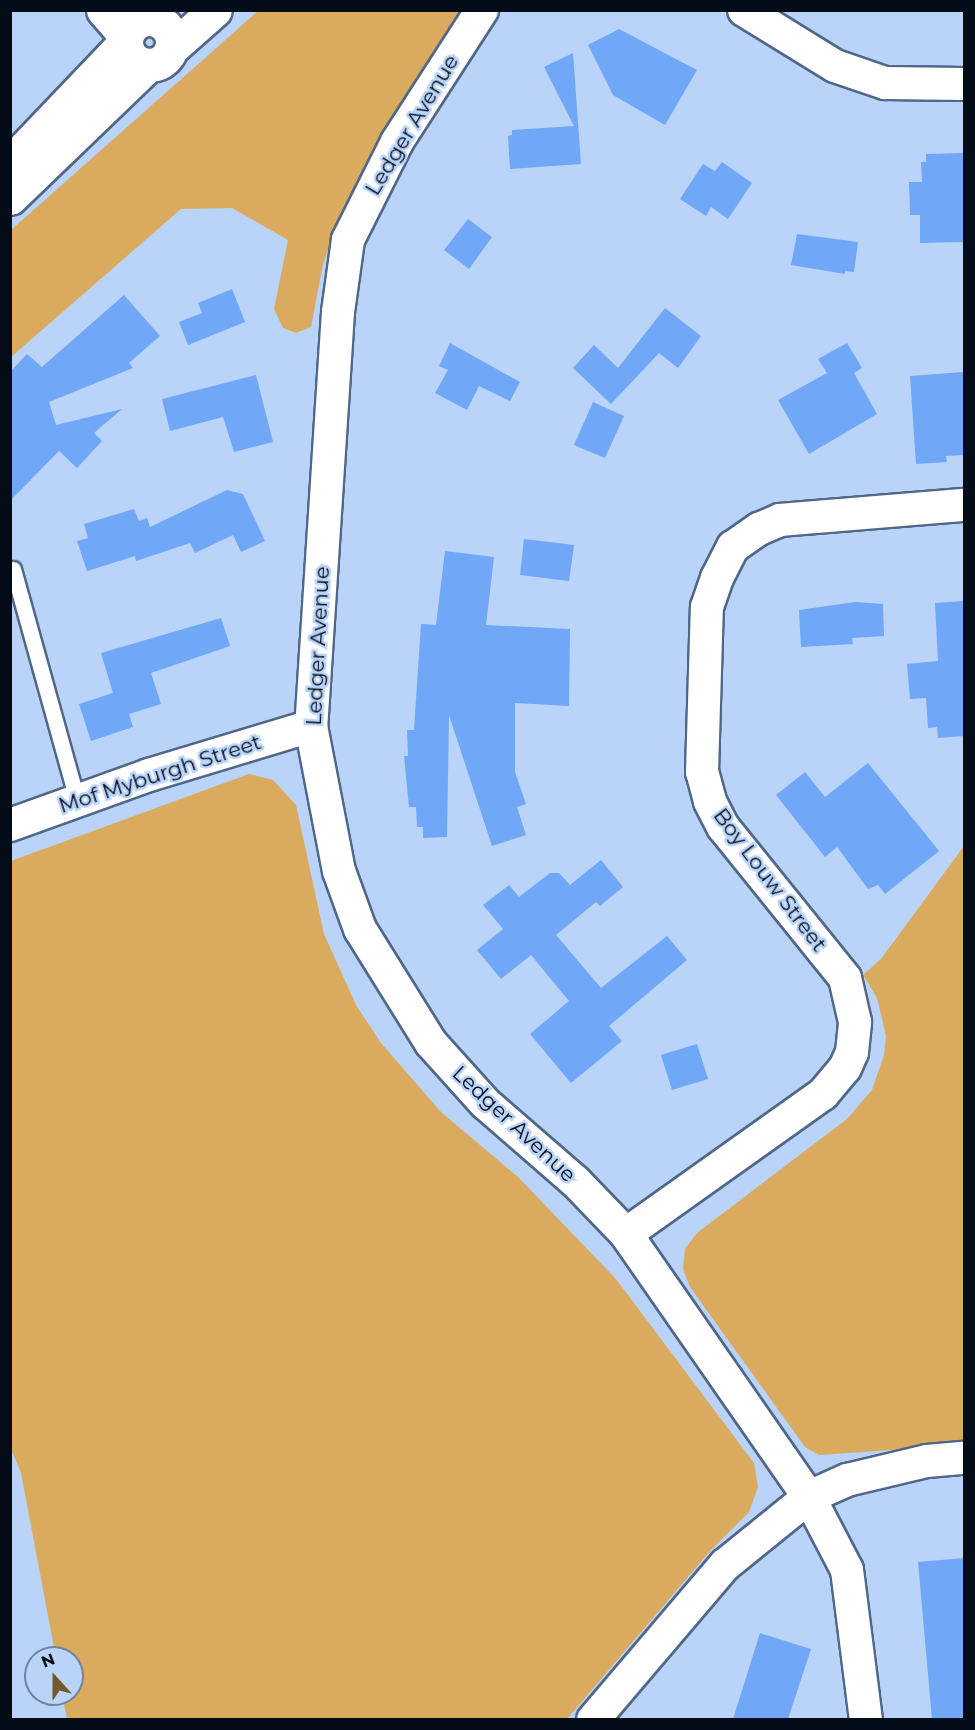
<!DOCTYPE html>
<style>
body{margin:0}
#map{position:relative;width:975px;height:1730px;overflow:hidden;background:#b9d3f9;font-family:Montserrat,sans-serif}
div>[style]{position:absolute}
.green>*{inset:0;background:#daab5f}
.building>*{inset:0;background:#70a7f6}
.roads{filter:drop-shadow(2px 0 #506788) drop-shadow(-2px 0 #506788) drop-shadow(0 2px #506788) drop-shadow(0 -2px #506788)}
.service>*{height:15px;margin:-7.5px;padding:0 7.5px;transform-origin:7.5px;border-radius:7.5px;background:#fff}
.minor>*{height:32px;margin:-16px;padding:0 16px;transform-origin:16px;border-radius:16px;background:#fff}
.tertiary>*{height:33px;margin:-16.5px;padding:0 16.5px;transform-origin:16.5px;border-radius:16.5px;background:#fff}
.tertiary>.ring{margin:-16.5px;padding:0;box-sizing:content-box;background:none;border:33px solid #fff;border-radius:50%}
span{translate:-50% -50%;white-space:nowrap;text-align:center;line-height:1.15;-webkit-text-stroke:5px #b9d3f9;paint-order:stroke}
.street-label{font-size:21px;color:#040c18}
.frame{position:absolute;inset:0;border:12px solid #040c18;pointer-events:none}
.north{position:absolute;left:24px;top:1646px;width:60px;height:60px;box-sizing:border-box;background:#b9d3f9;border:2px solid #71839f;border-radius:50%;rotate:339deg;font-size:16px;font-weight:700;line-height:24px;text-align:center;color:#040c18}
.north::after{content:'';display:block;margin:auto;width:21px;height:27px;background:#74582b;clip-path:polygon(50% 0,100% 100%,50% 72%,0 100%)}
</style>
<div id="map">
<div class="green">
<div style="clip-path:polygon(258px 11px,466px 11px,343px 208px,323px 264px,311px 327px,296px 333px,283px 328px,274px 309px,288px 240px,232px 208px,181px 209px,11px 357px,11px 230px)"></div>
<div style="clip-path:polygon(249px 774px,273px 780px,296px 805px,324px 934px,356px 1005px,381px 1043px,441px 1112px,518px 1177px,616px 1279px,754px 1463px,758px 1487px,749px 1512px,711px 1550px,567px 1719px,67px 1719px,62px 1694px,72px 1694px,72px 1658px,56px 1658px,21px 1473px,11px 1449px,11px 861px)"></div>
<div style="clip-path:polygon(964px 846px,964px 1445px,819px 1455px,805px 1447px,690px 1287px,683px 1269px,685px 1249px,697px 1233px,847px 1119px,872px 1090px,884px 1055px,886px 1036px,877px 998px,863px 975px,881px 959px)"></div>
</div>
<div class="building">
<div style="clip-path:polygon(619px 29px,697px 70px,665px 125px,613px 95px,588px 45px)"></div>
<div style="clip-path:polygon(573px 53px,581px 164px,510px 169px,508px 136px,512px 135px,512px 130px,574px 126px,544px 67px)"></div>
<div style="clip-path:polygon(964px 153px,964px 242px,920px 243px,920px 215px,910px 215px,909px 182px,922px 182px,921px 162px,926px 162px,926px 154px)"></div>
<div style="clip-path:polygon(722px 162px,752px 183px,728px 219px,711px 207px,706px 216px,680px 199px,703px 164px,715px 171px)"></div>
<div style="clip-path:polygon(468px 219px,492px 237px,469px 269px,444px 250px)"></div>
<div style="clip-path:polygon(797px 234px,858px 242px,854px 272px,845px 271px,845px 274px,791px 265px)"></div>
<div style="clip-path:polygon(232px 289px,245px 322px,188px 345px,179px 322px,202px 313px,198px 303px)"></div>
<div style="clip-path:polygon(124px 295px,160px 336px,129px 363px,133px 368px,49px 402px,56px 425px,122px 409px,94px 433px,102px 441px,77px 468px,59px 451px,10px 501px,10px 372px,27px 354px,42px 367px)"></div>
<div style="clip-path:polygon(665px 308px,701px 336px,678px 368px,659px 353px,611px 404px,573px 368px,594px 345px,618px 368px)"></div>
<div style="clip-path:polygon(450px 343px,520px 382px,510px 401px,479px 386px,467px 410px,435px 393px,448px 370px,439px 366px)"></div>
<div style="clip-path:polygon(847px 343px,862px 368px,854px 373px,877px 414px,809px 454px,778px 400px,827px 373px,818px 359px)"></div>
<div style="clip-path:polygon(964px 372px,964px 455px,946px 456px,947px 462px,916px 464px,910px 376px)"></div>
<div style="clip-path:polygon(256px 375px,273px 442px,234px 452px,223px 417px,170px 431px,162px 399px)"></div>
<div style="clip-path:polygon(593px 402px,624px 416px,605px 458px,574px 445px)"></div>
<div style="clip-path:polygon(227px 490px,243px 494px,265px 541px,241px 552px,233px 535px,195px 553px,190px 543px,136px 561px,135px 556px,87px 571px,77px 541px,88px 538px,84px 524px,134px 509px,139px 521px,147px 518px,150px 527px)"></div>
<div style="clip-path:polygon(524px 539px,574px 545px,569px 581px,520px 575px)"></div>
<div style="clip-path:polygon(445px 551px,494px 557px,486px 625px,570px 629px,569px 706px,515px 703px,515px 772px,526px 804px,517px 807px,526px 835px,492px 846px,449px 715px,447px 837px,423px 838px,423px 827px,417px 827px,416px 807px,409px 807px,404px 756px,408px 756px,407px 730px,414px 730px,421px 624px,436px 625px)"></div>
<div style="clip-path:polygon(964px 601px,964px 736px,938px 738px,937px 727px,928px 728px,926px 698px,910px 699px,907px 664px,938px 661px,935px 603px)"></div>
<div style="clip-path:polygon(855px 602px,883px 604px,884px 636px,852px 638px,853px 644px,801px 647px,799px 610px)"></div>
<div style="clip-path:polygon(221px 618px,230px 646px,151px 673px,161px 704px,129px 714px,133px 727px,91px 741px,79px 704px,113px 693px,101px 653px)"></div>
<div style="clip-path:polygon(868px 763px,939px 851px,885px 894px,878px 885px,868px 889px,837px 847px,825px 857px,776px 795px,805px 772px,825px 797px)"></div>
<div style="clip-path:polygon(601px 860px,623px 887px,600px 906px,596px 902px,556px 935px,601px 988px,667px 936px,687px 960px,609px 1026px,622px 1041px,571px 1083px,530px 1034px,569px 1001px,531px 955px,501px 979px,477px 950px,503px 929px,483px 905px,509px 885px,519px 897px,550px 873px,559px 873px,570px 885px)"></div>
<div style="clip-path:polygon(697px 1044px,708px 1079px,672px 1090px,661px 1055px)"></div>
<div style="clip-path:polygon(964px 1558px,964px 1719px,932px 1719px,918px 1562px)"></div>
<div style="clip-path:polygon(760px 1633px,811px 1649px,788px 1719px,733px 1719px)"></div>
</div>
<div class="roads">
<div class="service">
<div style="left:13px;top:569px;width:240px;rotate:74.5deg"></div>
</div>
<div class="minor">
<div style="left:482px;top:10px;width:157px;rotate:122.8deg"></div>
<div style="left:397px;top:142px;width:110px;rotate:116.6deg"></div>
<div style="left:348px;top:240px;width:73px;rotate:97.9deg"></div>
<div style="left:338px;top:312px;width:415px;rotate:93.7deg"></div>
<div style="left:311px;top:726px;width:148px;rotate:79.1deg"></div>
<div style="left:339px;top:871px;width:62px;rotate:70.1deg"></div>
<div style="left:360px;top:929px;width:134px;rotate:58.1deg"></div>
<div style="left:431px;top:1043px;width:81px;rotate:48deg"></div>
<div style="left:485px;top:1103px;width:121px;rotate:41deg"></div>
<div style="left:576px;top:1182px;width:72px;rotate:46.1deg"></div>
<div style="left:626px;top:1234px;width:320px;rotate:55.2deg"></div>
<div style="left:809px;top:1497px;width:82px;rotate:62.5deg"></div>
<div style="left:847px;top:1570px;width:151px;rotate:82.8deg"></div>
<div style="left:744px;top:10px;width:107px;rotate:31.6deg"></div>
<div style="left:835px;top:66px;width:53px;rotate:18.8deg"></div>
<div style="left:885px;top:83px;width:79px;rotate:0.7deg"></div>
<div style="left:10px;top:825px;width:148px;rotate:-19.8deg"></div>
<div style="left:149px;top:775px;width:169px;rotate:-16.8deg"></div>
<div style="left:626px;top:1234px;width:242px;rotate:-35.4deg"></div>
<div style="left:823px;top:1094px;width:34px;rotate:-50deg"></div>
<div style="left:845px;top:1068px;width:17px;rotate:-66deg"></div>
<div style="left:852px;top:1052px;width:30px;rotate:-84deg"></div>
<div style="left:855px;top:1022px;width:45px;rotate:-102.8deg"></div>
<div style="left:845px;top:978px;width:194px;rotate:-128.9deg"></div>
<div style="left:723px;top:827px;width:29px;rotate:-117deg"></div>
<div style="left:710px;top:801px;width:30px;rotate:-105deg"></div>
<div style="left:702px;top:772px;width:165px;rotate:-88.3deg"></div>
<div style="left:707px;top:607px;width:31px;rotate:-71deg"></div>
<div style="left:717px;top:578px;width:35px;rotate:-63deg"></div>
<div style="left:733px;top:547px;width:32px;rotate:-35deg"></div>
<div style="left:759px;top:529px;width:23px;rotate:-23deg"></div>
<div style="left:780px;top:520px;width:185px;rotate:-4.7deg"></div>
<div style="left:593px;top:1720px;width:204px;rotate:-49.6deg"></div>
<div style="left:725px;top:1565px;width:108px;rotate:-39deg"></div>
<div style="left:809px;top:1497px;width:42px;rotate:-24.1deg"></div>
<div style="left:847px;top:1480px;width:82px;rotate:-13.4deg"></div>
<div style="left:927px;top:1461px;width:37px;rotate:-5deg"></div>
</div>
<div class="tertiary">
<div style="left:103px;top:10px;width:35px;rotate:49deg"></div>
<div class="ring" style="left:126px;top:19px;width:13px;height:13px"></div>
<div style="left:172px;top:48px;width:57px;rotate:-41.5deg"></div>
<div style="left:10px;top:163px;width:168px;rotate:-46.4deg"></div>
<div style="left:10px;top:198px;width:192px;rotate:-43.9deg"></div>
</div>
</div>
<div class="street-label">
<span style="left:412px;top:125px;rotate:-59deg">Ledger Avenue</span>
<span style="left:318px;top:646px;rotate:-87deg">Ledger Avenue</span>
<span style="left:160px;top:774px;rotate:-18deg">Mof Myburgh Street</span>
<span style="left:770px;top:880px;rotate:53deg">Boy Louw Street</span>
<span style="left:514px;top:1124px;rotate:43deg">Ledger Avenue</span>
</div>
<div class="frame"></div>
<div class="north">N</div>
</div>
